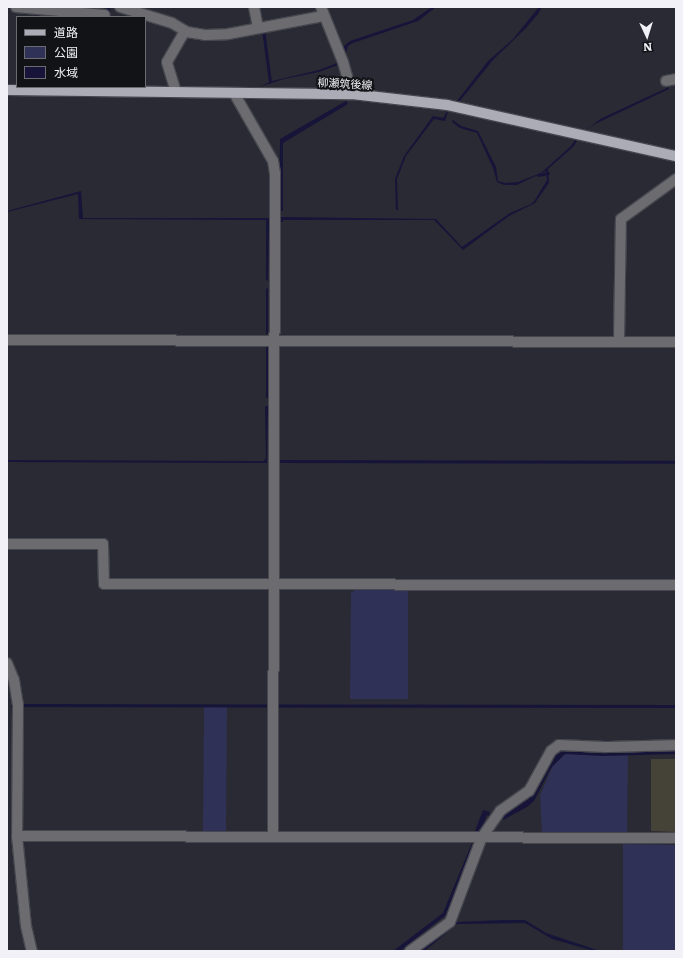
<!DOCTYPE html>
<meta charset="utf-8">
<style>
body{margin:0}
#map{position:relative;width:683px;height:958px;overflow:hidden;background:#292a33;font-family:Literata,"Noto Sans JP",serif}
div>[style]{position:absolute}
.green>*{inset:0;background:#303156}
.water>*{inset:0;background:#161439}
.stream>*{height:3px;margin:-1.5px;padding:0 1.5px;transform-origin:1.5px;border-radius:1.5px;background:#161439}
.building>*{inset:0;background:#454238}
.roads{filter:drop-shadow(1px 0 #45464e) drop-shadow(-1px 0 #45464e) drop-shadow(0 1px #45464e) drop-shadow(0 -1px #45464e)}
.minor>*{height:10px;margin:-5px;padding:0 5px;transform-origin:5px;border-radius:5px;background:#6b6b70}
.major>*{height:10px;margin:-5px;padding:0 5px;transform-origin:5px;border-radius:5px;background:#abacb6}
span{translate:-50% -50%;white-space:nowrap;text-align:center;line-height:1.15;-webkit-text-stroke:4px #121317;paint-order:stroke}
.street-label{font-size:11px;color:#f1f1f7}
.frame{position:absolute;inset:0;border:8px solid #f1f1f7;pointer-events:none}
.legend{position:absolute;left:16px;top:16px;width:130px;height:72px;box-sizing:border-box;background:#121317;border:1px solid #6b6c71;margin:0;padding:5px 7px;list-style:none;font-size:12px;color:#f1f1f7}
.legend li{display:flex;align-items:center;gap:8px;height:20px}
.legend b{width:20px;border:1px solid #6b6c71}
.north{position:absolute;left:627px;top:16px;width:40px;height:40px;-webkit-text-stroke:3px #121317;paint-order:stroke;rotate:176deg;font-size:11px;font-weight:700;line-height:16px;text-align:center;color:#f1f1f7}
.north::after{content:'';display:block;margin:auto;width:14px;height:18px;background:#f1f1f7;clip-path:polygon(50% 0,100% 100%,50% 72%,0 100%)}
</style>
<div id="map">
<div class="green">
<div style="clip-path:polygon(355px 588px,408px 588px,408px 699px,350px 699px,351px 593px,353px 592px)"></div>
<div style="clip-path:polygon(204px 707px,227px 707px,226px 831px,203px 831px)"></div>
<div style="clip-path:polygon(566px 754px,628px 755px,627px 834px,542px 833px,540px 795px,554px 763px)"></div>
<div style="clip-path:polygon(623px 844px,676px 845px,676px 948px,673px 951px,623px 951px)"></div>
</div>
<div class="water">
<div style="clip-path:polygon(432px 7px,436px 7px,418px 21px,353px 43px,348px 46px,346px 53px,343px 53px,344px 46px,350px 41px,413px 20px)"></div>
<div style="clip-path:polygon(539px 7px,542px 7px,538px 14px,526px 28px,493px 60px,459px 102px,457px 101px,488px 61px,513px 39px)"></div>
<div style="clip-path:polygon(337px 63px,338px 65px,319px 72px,284px 79px,259px 87px,272px 81px,319px 70px)"></div>
<div style="clip-path:polygon(669px 87px,669px 89px,595px 124px,584px 131px,602px 118px)"></div>
<div style="clip-path:polygon(346px 101px,348px 104px,283px 143px,283px 211px,279px 211px,280px 139px)"></div>
<div style="clip-path:polygon(447px 112px,448px 112px,445px 121px,434px 119px,406px 156px,397px 179px,398px 210px,396px 210px,395px 179px,404px 156px,433px 116px,443px 118px)"></div>
<div style="clip-path:polygon(453px 120px,461px 126px,478px 131px,496px 167px,498px 181px,505px 183px,518px 182px,541px 173px,571px 146px,575px 140px,577px 141px,573px 147px,548px 169px,549px 183px,535px 203px,509px 216px,463px 250px,434px 220px,283px 220px,283px 222px,280px 222px,280px 217px,283px 217px,436px 219px,462px 247px,510px 213px,531px 204px,535px 200px,547px 180px,546px 171px,517px 185px,504px 185px,497px 182px,493px 168px,477px 133px,460px 128px,452px 122px)"></div>
<div style="clip-path:polygon(81px 191px,83px 218px,269px 218px,268px 281px,266px 280px,266px 220px,79px 219px,78px 194px,7px 212px,7px 211px)"></div>
<div style="clip-path:polygon(268px 288px,268px 334px,266px 334px,266px 289px)"></div>
<div style="clip-path:polygon(266px 345px,268px 345px,268px 398px,266px 398px)"></div>
<div style="clip-path:polygon(265px 406px,268px 406px,267px 463px,7px 462px,7px 460px,264px 461px,266px 458px)"></div>
<div style="clip-path:polygon(566px 750px,609px 752px,676px 750px,676px 754px,602px 756px,565px 754px,551px 768px,534px 801px,527px 807px,503px 820px,502px 816px,528px 799px,553px 756px)"></div>
<div style="clip-path:polygon(483px 810px,490px 812px,489px 816px,487px 815px,480px 833px,475px 831px)"></div>
<div style="clip-path:polygon(472px 843px,475px 845px,446px 915px,400px 951px,393px 951px,443px 913px)"></div>
<div style="clip-path:polygon(506px 920px,525px 920px,546px 933px,600px 951px,594px 951px,552px 939px,525px 923px,457px 924px,432px 945px,424px 951px,419px 951px,455px 922px)"></div>
</div>
<div class="stream">
<div style="left:108px;top:8px;width:7px;rotate:82deg"></div>
<div style="left:263px;top:29px;width:53px;rotate:82.5deg"></div>
<div style="left:538px;top:175px;width:10px;rotate:-11deg"></div>
<div style="left:279px;top:461px;width:397px;rotate:0.1deg"></div>
<div style="left:12px;top:705px;width:664px;rotate:0.09deg"></div>
</div>
<div class="building">
<div style="clip-path:polygon(651px 759px,676px 759px,676px 832px,651px 831px)"></div>
</div>
<div class="roads">
<div class="minor">
<div style="left:16px;top:7px;width:89px;rotate:5.1deg"></div>
<div style="left:120px;top:7px;width:54px;rotate:17.1deg"></div>
<div style="left:172px;top:23px;width:17px;rotate:31deg"></div>
<div style="left:187px;top:32px;width:18px;rotate:9deg"></div>
<div style="left:205px;top:35px;width:23px;rotate:-2deg"></div>
<div style="left:228px;top:34px;width:97px;rotate:-10.7deg"></div>
<div style="left:254px;top:7px;width:20px;rotate:79deg"></div>
<div style="left:321px;top:7px;width:59px;rotate:68.2deg"></div>
<div style="left:343px;top:62px;width:33px;rotate:74deg"></div>
<div style="left:666px;top:81px;width:10px;rotate:-11deg"></div>
<div style="left:176px;top:92px;width:31px;rotate:-107deg"></div>
<div style="left:167px;top:62px;width:36px;rotate:-60deg"></div>
<div style="left:234px;top:93px;width:78px;rotate:60.2deg"></div>
<div style="left:273px;top:161px;width:13px;rotate:81deg"></div>
<div style="left:275px;top:174px;width:663px;rotate:90.17deg"></div>
<div style="left:7px;top:340px;width:669px;rotate:0.17deg"></div>
<div style="left:619px;top:341px;width:122px;rotate:-89.1deg"></div>
<div style="left:621px;top:219px;width:68px;rotate:-36deg"></div>
<div style="left:7px;top:544px;width:96px"></div>
<div style="left:103px;top:544px;width:40px;rotate:88.6deg"></div>
<div style="left:104px;top:584px;width:572px;rotate:0.1deg"></div>
<div style="left:7px;top:663px;width:18px;rotate:68deg"></div>
<div style="left:14px;top:680px;width:24px;rotate:81deg"></div>
<div style="left:18px;top:704px;width:132px;rotate:90.4deg"></div>
<div style="left:17px;top:836px;width:90px;rotate:84.3deg"></div>
<div style="left:26px;top:926px;width:26px;rotate:77deg"></div>
<div style="left:17px;top:836px;width:659px;rotate:0.17deg"></div>
<div style="left:410px;top:951px;width:49px;rotate:-35.9deg"></div>
<div style="left:450px;top:922px;width:91px;rotate:-69.4deg"></div>
<div style="left:482px;top:837px;width:32px;rotate:-55deg"></div>
<div style="left:500px;top:811px;width:35px;rotate:-35deg"></div>
<div style="left:529px;top:791px;width:46px;rotate:-61.2deg"></div>
<div style="left:551px;top:751px;width:10px;rotate:-37deg"></div>
<div style="left:559px;top:745px;width:46px;rotate:2.5deg"></div>
<div style="left:605px;top:747px;width:71px;rotate:-1.6deg"></div>
</div>
<div class="major">
<div style="left:7px;top:90px;width:345px;rotate:0.7deg"></div>
<div style="left:352px;top:94px;width:96px;rotate:6.6deg"></div>
<div style="left:447px;top:105px;width:235px;rotate:12.6deg"></div>
</div>
</div>
<div class="street-label">
<span style="left:345px;top:83px;rotate:3deg">柳瀬筑後線</span>
</div>
<div class="frame"></div>
<ul class="legend">
<li><b style="height:5px;background:#abacb6"></b>道路</li>
<li><b style="height:11px;background:#303156"></b>公園</li>
<li><b style="height:11px;background:#161439"></b>水域</li>
</ul>
<div class="north">N</div>
</div>
